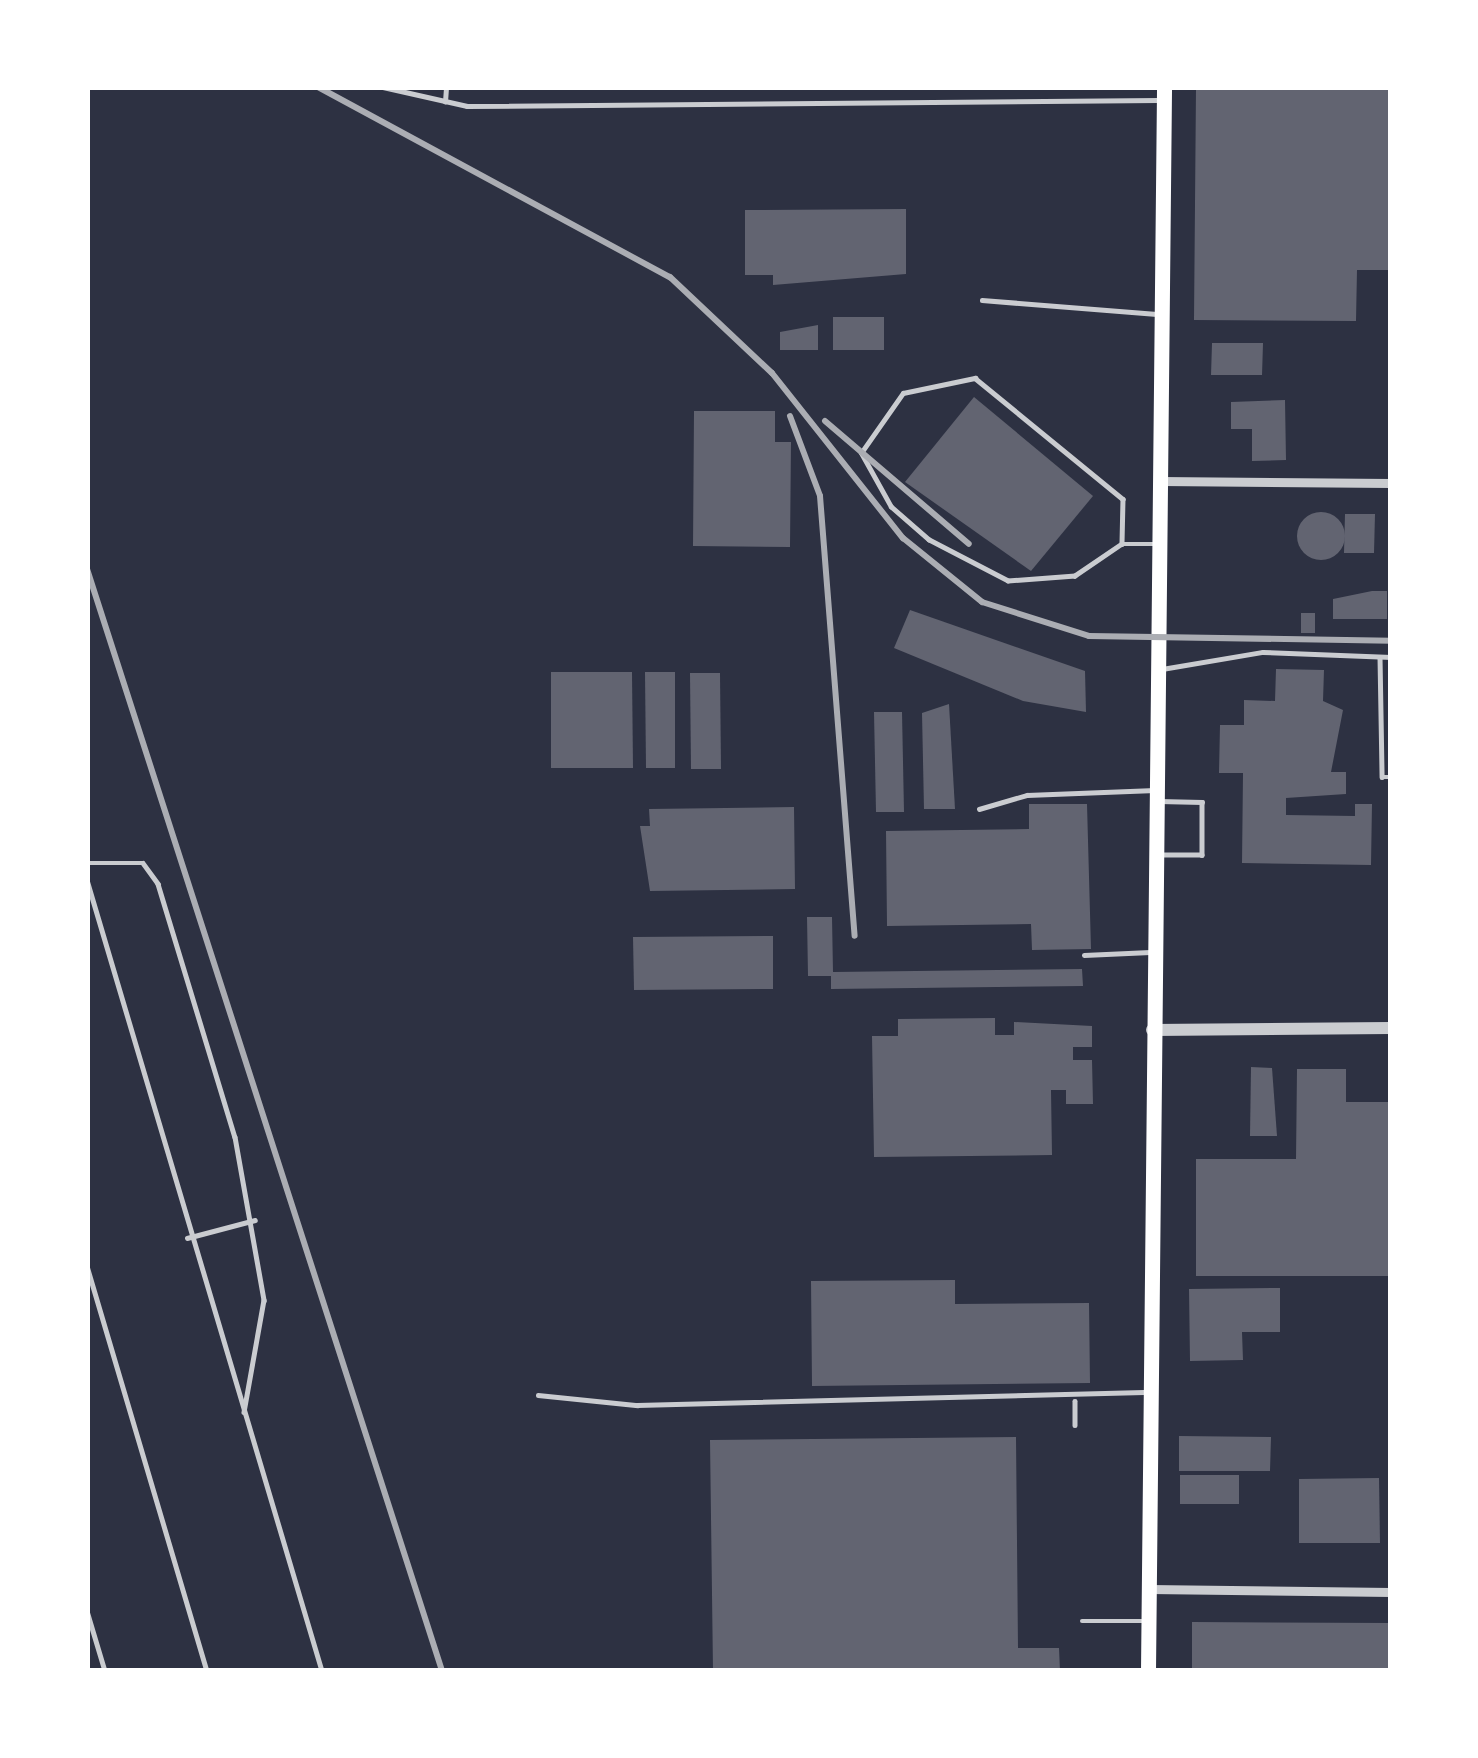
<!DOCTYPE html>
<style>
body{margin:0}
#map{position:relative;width:1478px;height:1758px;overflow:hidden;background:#2d3142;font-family:"Nunito Sans",sans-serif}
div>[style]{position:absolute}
.building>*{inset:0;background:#626471}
.round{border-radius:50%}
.service>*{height:4.5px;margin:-2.25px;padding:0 2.25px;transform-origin:2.25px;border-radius:2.25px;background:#caccd0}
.minor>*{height:9px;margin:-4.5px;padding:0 4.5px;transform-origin:4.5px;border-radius:4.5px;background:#caccd0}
.tertiary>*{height:12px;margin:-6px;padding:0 6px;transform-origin:6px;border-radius:6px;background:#caccd0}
.primary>*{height:15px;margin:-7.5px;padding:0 7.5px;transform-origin:7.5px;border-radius:7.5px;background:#fff}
.rail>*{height:6px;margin:-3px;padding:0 3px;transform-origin:3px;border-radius:3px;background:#abadb3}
span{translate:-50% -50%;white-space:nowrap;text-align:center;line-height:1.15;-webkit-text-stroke:12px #fff;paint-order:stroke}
.frame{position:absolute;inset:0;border:90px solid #fff;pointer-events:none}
</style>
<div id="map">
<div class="building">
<div style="clip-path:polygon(1196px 87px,1391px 87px,1391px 270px,1357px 270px,1356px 321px,1194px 320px)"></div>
<div style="clip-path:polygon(906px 209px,906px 274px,773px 285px,773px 275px,745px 275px,745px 210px)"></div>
<div style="clip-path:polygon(833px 317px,884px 317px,884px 350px,833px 350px)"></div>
<div style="clip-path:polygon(818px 325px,818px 350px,780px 350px,780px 332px)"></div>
<div style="clip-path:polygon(1212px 343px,1263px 343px,1262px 375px,1211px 375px)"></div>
<div style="clip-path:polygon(974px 397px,1093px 496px,1031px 571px,905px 482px)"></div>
<div style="clip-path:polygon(1285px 400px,1286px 460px,1252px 461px,1252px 429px,1231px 429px,1231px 402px)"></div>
<div style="clip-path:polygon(694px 411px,775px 411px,775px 442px,791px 442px,790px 547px,693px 546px)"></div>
<div class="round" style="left:1297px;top:512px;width:48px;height:48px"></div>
<div style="clip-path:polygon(1345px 514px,1375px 514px,1374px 553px,1344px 553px)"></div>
<div style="clip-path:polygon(1372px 591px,1387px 591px,1387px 619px,1333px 619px,1333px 599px)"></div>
<div style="clip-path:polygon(910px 610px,1085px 671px,1086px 712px,1023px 701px,894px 648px)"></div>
<div style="clip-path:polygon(1301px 613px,1315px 613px,1315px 633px,1301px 633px)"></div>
<div style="clip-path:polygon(1276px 669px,1324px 670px,1323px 701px,1343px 710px,1331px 772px,1346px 772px,1346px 794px,1286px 798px,1286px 815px,1355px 816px,1355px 804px,1372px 804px,1371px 865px,1242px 863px,1243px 773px,1219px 773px,1220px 725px,1244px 725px,1244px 700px,1275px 701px)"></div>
<div style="clip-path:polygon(551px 672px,632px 672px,633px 768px,551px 768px)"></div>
<div style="clip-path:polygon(645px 672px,675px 672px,675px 768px,646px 768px)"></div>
<div style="clip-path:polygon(690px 673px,720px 673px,721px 769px,691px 769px)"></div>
<div style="clip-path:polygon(949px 704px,955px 809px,924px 809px,922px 713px)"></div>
<div style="clip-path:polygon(874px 712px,902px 712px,904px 812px,876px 812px)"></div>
<div style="clip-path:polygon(1029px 804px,1087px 804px,1091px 949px,1032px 950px,1031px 924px,887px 926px,886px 831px,1029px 829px)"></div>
<div style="clip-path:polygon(794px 807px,795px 889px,650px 891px,640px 826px,650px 826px,649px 809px)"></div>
<div style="clip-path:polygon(807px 917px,832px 917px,833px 972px,1082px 969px,1083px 986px,831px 989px,831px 976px,808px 976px)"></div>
<div style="clip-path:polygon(773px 936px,773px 989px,634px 990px,633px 937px)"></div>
<div style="clip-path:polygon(995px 1018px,995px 1035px,1014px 1035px,1014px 1022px,1092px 1026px,1092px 1047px,1073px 1047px,1073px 1060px,1092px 1060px,1093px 1104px,1066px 1104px,1066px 1090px,1051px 1090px,1052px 1155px,874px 1157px,872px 1036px,898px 1036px,898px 1019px)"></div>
<div style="clip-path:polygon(1251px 1067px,1272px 1068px,1277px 1136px,1250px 1136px)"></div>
<div style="clip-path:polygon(1297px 1069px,1346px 1069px,1346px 1102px,1389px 1102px,1389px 1276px,1196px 1276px,1196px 1159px,1296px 1159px)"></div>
<div style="clip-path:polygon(955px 1280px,955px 1304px,1089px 1303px,1090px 1383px,812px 1386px,811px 1281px)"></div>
<div style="clip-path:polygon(1280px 1288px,1280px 1332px,1242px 1332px,1243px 1360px,1190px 1361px,1189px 1289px)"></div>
<div style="clip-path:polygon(1179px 1436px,1271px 1437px,1270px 1471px,1179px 1471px)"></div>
<div style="clip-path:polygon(1016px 1437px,1018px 1648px,1059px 1648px,1060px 1671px,713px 1671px,710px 1440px)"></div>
<div style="clip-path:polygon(1180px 1475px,1239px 1475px,1239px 1504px,1180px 1504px)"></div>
<div style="clip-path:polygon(1379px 1478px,1380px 1543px,1299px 1543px,1299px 1479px)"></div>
<div style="clip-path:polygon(1192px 1622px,1391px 1623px,1391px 1671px,1192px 1671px)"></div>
</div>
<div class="service">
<div style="left:383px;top:87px;width:86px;rotate:12.7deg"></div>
<div style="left:467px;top:106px;width:691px;rotate:-0.5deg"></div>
<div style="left:445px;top:102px;width:15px;rotate:-86deg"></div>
<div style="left:982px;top:300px;width:175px;rotate:4.6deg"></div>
<div style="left:1122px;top:544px;width:57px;rotate:145.8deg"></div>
<div style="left:1075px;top:576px;width:67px;rotate:175.7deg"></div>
<div style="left:1008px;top:581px;width:89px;rotate:-152.6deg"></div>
<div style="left:929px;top:540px;width:50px;rotate:-139deg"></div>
<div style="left:891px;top:507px;width:62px;rotate:-119.1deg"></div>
<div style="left:861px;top:453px;width:73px;rotate:-55deg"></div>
<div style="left:903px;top:393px;width:74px;rotate:-11.8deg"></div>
<div style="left:975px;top:378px;width:191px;rotate:39.3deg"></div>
<div style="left:1123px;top:499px;width:45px;rotate:91.3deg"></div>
<div style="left:1122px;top:544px;width:33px"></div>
<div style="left:1380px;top:657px;width:120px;rotate:89deg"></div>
<div style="left:1382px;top:777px;width:9px"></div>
<div style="left:1162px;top:669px;width:102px;rotate:-9.6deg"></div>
<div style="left:1263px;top:652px;width:128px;rotate:2.2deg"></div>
<div style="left:1159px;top:801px;width:43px;rotate:1.3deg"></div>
<div style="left:1202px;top:802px;width:53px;rotate:90deg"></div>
<div style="left:1202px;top:855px;width:42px;rotate:180deg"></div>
<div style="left:979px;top:809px;width:50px;rotate:-16.3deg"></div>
<div style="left:1027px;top:795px;width:128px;rotate:-2.2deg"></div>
<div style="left:87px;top:863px;width:56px"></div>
<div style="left:143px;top:863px;width:26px;rotate:54deg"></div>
<div style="left:158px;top:884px;width:264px;rotate:73.1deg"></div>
<div style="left:235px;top:1137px;width:166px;rotate:79.9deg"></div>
<div style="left:264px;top:1300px;width:114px;rotate:100.1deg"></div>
<div style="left:87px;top:880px;width:825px;rotate:73.45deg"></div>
<div style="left:1084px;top:955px;width:66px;rotate:-2.6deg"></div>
<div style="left:187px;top:1238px;width:70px;rotate:-14.8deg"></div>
<div style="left:87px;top:1266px;width:422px;rotate:73.5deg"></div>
<div style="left:538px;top:1395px;width:100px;rotate:5.8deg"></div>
<div style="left:637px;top:1405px;width:507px;rotate:-1.47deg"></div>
<div style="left:1075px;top:1401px;width:24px;rotate:90deg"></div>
<div style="left:87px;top:1611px;width:63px;rotate:73.3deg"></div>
<div style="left:1082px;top:1621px;width:61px"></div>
</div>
<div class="minor">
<div style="left:1160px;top:481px;width:231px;rotate:0.5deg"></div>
<div style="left:1149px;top:1589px;width:242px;rotate:0.7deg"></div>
</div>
<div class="tertiary">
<div style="left:1152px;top:1030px;width:239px;rotate:-0.5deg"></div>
</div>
<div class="primary">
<div style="left:1148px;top:1671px;width:1584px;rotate:-89.42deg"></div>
</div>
<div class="rail">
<div style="left:318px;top:87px;width:400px;rotate:28.4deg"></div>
<div style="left:670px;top:277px;width:140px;rotate:43.3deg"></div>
<div style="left:772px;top:373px;width:211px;rotate:51.6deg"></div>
<div style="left:903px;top:538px;width:102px;rotate:39deg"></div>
<div style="left:982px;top:602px;width:112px;rotate:17.6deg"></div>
<div style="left:1089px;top:636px;width:302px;rotate:0.9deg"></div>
<div style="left:790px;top:416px;width:85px;rotate:69.4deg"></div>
<div style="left:820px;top:496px;width:441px;rotate:85.5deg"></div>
<div style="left:825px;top:421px;width:189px;rotate:40.5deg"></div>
<div style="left:87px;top:569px;width:1158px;rotate:72.14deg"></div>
</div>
<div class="frame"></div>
</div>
